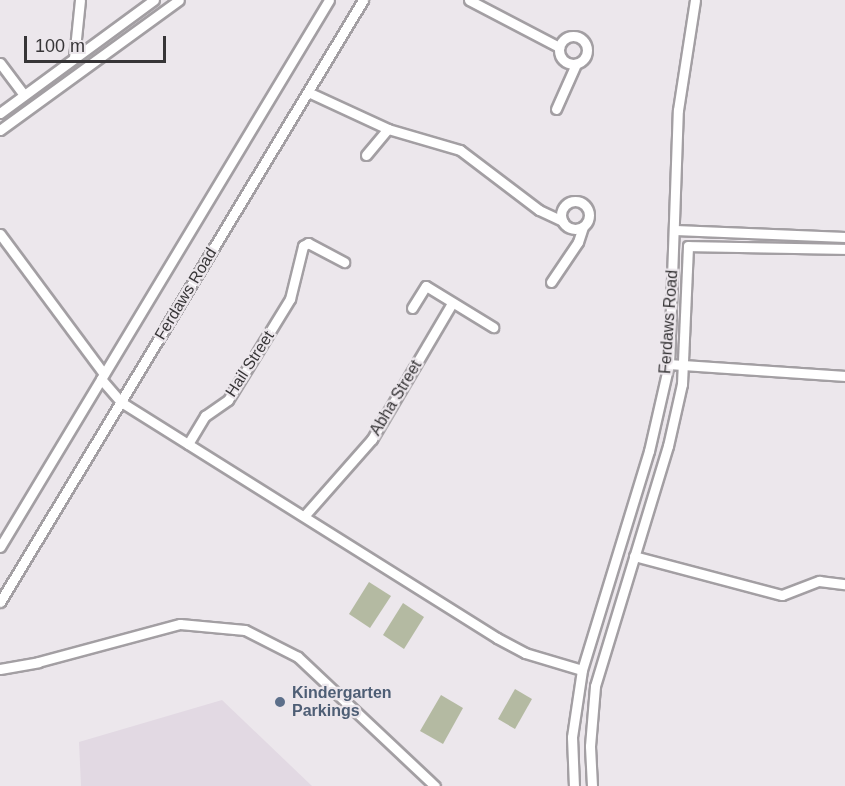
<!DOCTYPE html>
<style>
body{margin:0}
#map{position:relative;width:845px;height:786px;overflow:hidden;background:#ece7ec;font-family:Helvetica,sans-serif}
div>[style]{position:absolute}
.built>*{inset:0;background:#e2d9e3}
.green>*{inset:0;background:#b4baa2}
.roads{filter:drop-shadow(2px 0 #a39fa3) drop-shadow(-2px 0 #a39fa3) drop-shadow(0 2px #a39fa3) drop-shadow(0 -2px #a39fa3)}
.minor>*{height:9px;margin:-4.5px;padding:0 4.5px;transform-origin:4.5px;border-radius:4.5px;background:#fff}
.minor>.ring{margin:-4.5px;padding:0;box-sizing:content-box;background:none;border:9px solid #fff;border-radius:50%}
.dots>*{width:16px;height:16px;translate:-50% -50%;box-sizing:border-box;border:3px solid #ece7ec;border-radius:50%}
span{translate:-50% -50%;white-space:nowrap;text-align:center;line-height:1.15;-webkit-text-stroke:4.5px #ece7ec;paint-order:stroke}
.street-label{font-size:16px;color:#373537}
.service-label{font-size:16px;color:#4e5e75;font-weight:700}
.left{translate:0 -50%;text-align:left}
.scale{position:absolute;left:24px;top:36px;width:142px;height:27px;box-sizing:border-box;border:3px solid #373537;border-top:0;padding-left:8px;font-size:18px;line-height:21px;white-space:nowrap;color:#373537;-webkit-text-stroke:4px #ece7ec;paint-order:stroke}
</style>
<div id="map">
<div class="built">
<div style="clip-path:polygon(222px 700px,312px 786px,81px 786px,79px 742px)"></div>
</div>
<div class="green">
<div style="clip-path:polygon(369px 582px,391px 596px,370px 628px,349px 614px)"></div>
<div style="clip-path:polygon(403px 603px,424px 617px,404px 649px,383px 635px)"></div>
<div style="clip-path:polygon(515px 689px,532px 699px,515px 729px,498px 719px)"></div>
<div style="clip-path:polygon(441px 695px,463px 708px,443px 744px,420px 731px)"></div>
</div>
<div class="roads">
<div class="minor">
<div style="left:469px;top:0;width:102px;rotate:27.6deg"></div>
<div class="ring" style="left:559px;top:36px;width:19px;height:19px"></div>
<div style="left:74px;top:58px;width:58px;rotate:-84.1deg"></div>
<div style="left:0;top:63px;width:40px;rotate:53deg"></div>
<div style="left:308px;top:92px;width:88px;rotate:24.8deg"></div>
<div style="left:388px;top:129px;width:75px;rotate:16.3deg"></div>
<div style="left:460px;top:150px;width:99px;rotate:37.2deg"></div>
<div style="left:539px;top:210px;width:26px;rotate:25deg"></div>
<div style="left:556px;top:109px;width:49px;rotate:-66deg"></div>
<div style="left:0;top:113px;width:191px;rotate:-36.3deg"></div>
<div style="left:0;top:130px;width:221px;rotate:-36deg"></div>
<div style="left:366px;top:155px;width:34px;rotate:-50deg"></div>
<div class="ring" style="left:561px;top:201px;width:19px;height:19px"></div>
<div style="left:675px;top:230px;width:170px;rotate:2.4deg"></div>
<div style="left:0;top:234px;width:174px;rotate:53.4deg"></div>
<div style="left:551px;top:282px;width:48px;rotate:-56deg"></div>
<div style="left:578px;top:242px;width:16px;rotate:-72deg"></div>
<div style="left:412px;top:308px;width:26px;rotate:-58deg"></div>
<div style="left:426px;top:286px;width:79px;rotate:31.5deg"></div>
<div style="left:669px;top:364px;width:176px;rotate:3.9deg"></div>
<div style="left:101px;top:379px;width:30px;rotate:49deg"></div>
<div style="left:121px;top:402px;width:444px;rotate:32.1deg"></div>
<div style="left:497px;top:638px;width:32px;rotate:28deg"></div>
<div style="left:525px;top:653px;width:59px;rotate:16.6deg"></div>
<div style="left:582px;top:670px;width:68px;rotate:98.5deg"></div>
<div style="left:572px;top:737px;width:49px;rotate:87.7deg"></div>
<div style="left:188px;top:444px;width:33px;rotate:-59deg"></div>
<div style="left:205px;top:416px;width:28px;rotate:-35deg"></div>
<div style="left:228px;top:400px;width:119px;rotate:-58.5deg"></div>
<div style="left:290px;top:299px;width:55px;rotate:-76.2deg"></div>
<div style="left:303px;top:246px;width:6px;rotate:-31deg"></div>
<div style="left:308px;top:243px;width:41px;rotate:27.8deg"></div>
<div style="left:305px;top:515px;width:101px;rotate:-48.6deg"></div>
<div style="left:372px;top:439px;width:158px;rotate:-59.5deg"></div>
<div style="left:0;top:547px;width:638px;rotate:-58.97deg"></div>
<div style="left:634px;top:556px;width:153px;rotate:14.8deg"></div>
<div style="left:782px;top:595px;width:40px;rotate:-21deg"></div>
<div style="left:819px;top:581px;width:26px;rotate:7deg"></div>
<div style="left:0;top:602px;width:703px;rotate:-58.91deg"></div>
<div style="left:0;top:669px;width:39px;rotate:-10deg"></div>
<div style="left:38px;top:662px;width:147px;rotate:-15deg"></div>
<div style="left:180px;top:624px;width:65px;rotate:5.3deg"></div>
<div style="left:245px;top:630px;width:59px;rotate:27deg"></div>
<div style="left:298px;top:657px;width:188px;rotate:43.3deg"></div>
<div style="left:582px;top:670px;width:229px;rotate:-73deg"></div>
<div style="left:649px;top:451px;width:89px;rotate:-77.1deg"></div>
<div style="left:669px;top:364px;width:254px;rotate:-88deg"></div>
<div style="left:678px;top:110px;width:111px;rotate:-81.2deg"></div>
<div style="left:592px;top:786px;width:40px;rotate:-92.9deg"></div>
<div style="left:590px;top:746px;width:60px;rotate:-85.2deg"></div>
<div style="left:595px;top:686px;width:251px;rotate:-73.1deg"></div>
<div style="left:668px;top:446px;width:64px;rotate:-77.3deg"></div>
<div style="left:682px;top:384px;width:138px;rotate:-87.5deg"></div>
<div style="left:688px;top:246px;width:157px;rotate:1.1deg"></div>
</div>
</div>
<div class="dots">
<div style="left:280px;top:702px;background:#5c6f8a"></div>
</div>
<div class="street-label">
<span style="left:186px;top:294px;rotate:-59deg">Ferdaws Road</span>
<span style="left:669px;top:322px;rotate:-86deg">Ferdaws Road</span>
<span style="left:250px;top:364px;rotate:-57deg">Hail Street</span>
<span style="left:396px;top:398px;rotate:-59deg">Abha Street</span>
</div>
<div class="service-label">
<span class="left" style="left:292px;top:702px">Kindergarten<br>Parkings</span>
</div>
<div class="scale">100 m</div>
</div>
